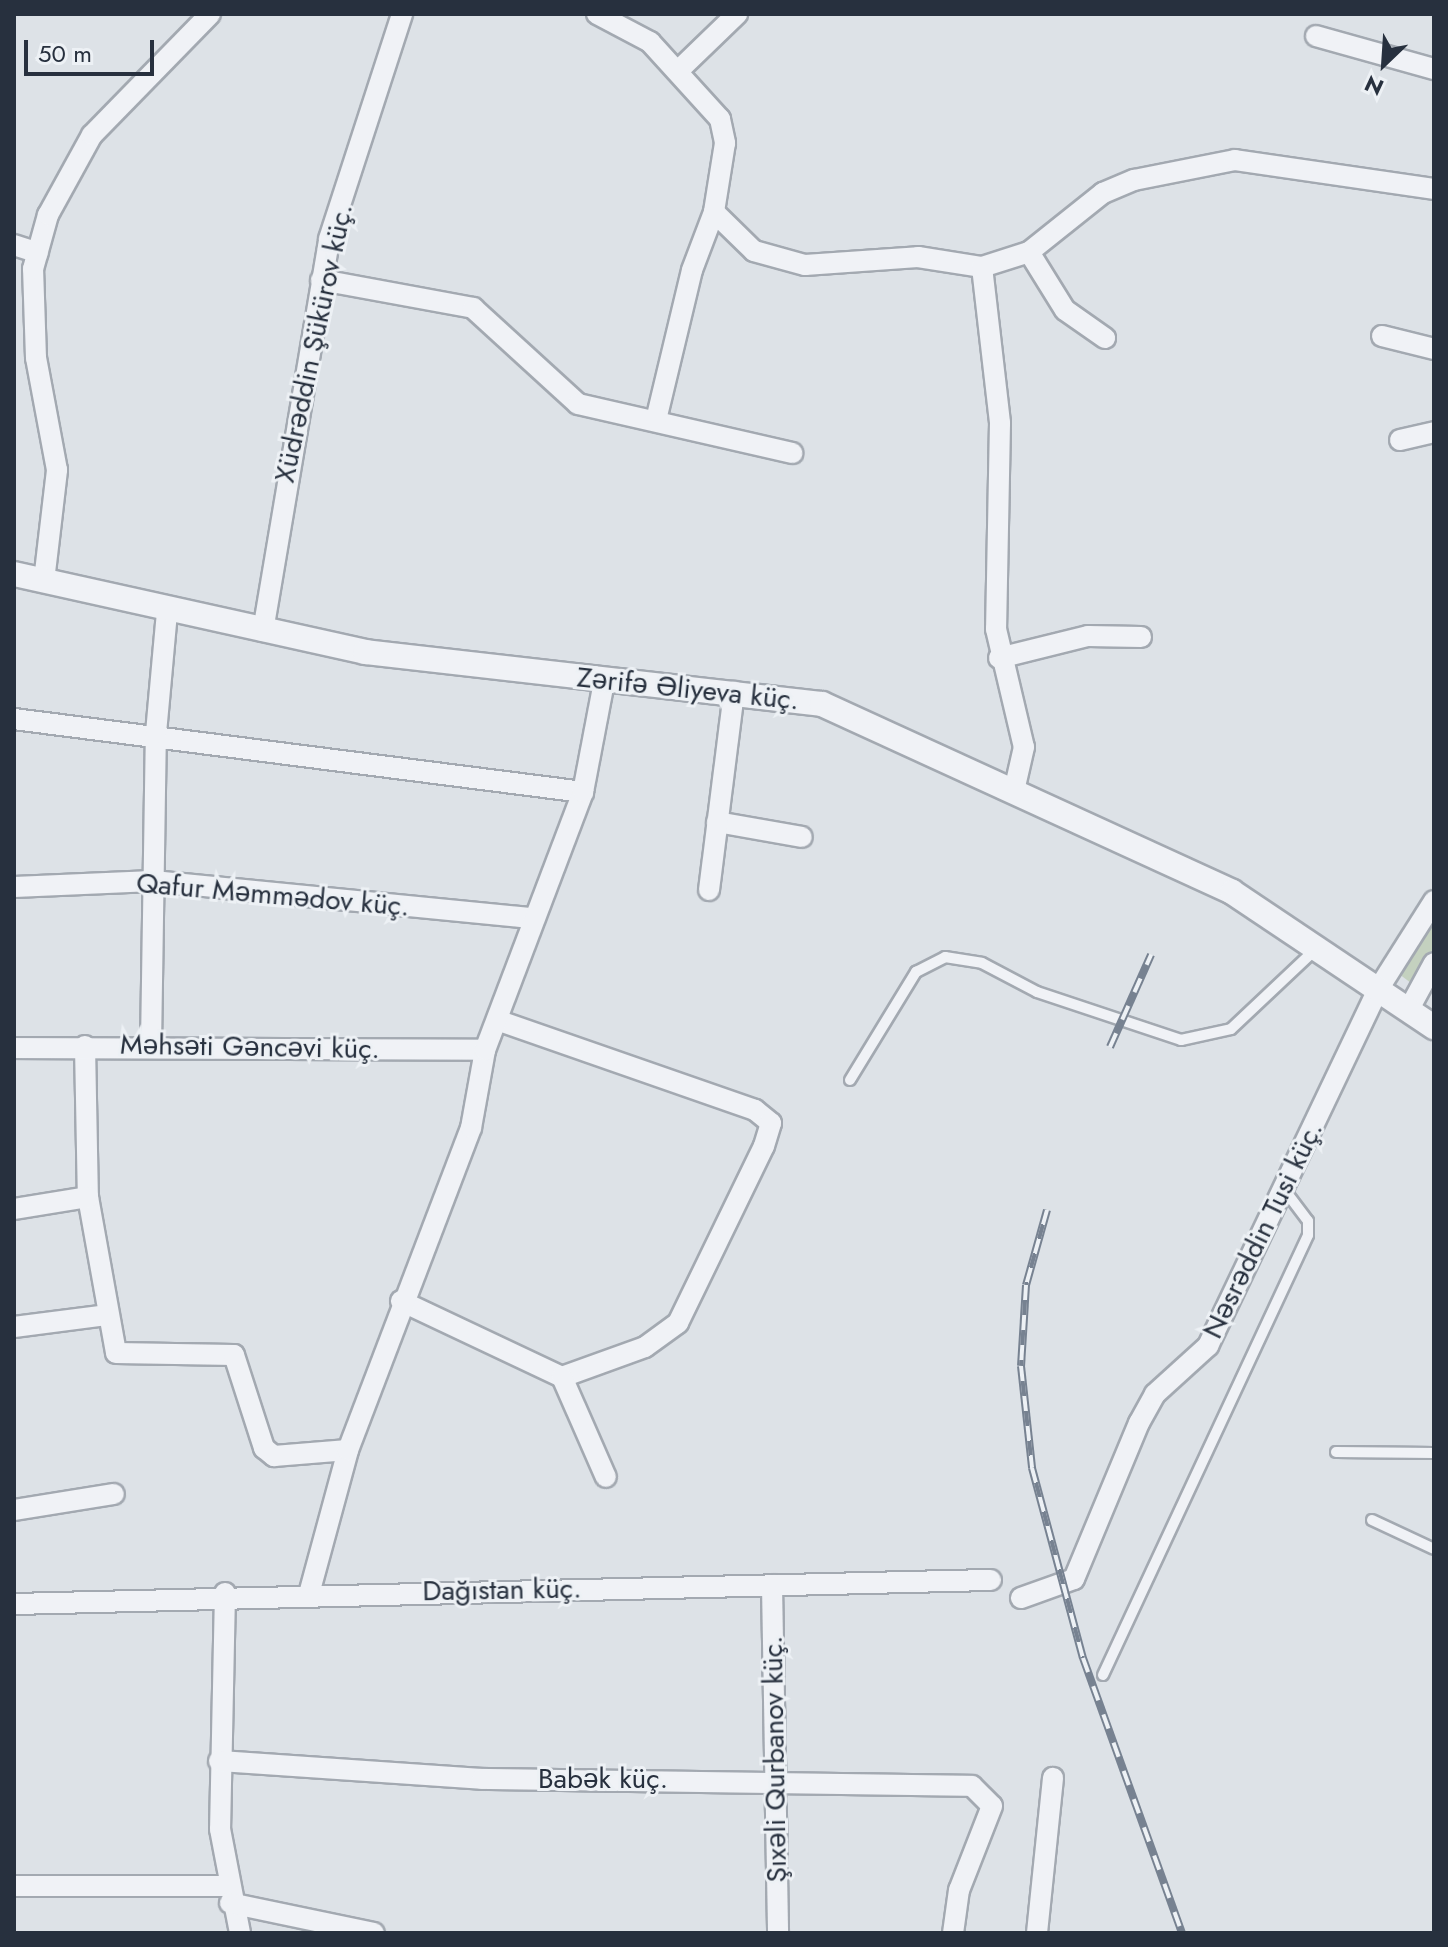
<!DOCTYPE html>
<meta charset="utf-8">
<style>
body{margin:0}
#map{position:relative;width:1448px;height:1947px;overflow:hidden;background:#dde2e7;font-family:Jost,sans-serif}
div>[style]{position:absolute}
.green>*{inset:0;background:#c4d1bf}
.roads{filter:drop-shadow(2px 0 #a3a9b1) drop-shadow(-2px 0 #a3a9b1) drop-shadow(0 2px #a3a9b1) drop-shadow(0 -2px #a3a9b1)}
.service>*{height:10px;margin:-5px;padding:0 5px;transform-origin:5px;border-radius:5px;background:#f0f2f6}
.minor>*{height:20px;margin:-10px;padding:0 10px;transform-origin:10px;border-radius:10px;background:#f0f2f6}
.tertiary>*{height:24px;margin:-12px;padding:0 12px;transform-origin:12px;border-radius:12px;background:#f0f2f6}
.rail>*{height:8px;margin-top:-4px;transform-origin:0;background:repeating-linear-gradient(90deg,#edf1f5 0 15px,#778291 0 30px);box-sizing:border-box;border-block:2px solid #778291}
span{translate:-50% -50%;white-space:nowrap;text-align:center;line-height:1.15;-webkit-text-stroke:6px #edf1f5;paint-order:stroke}
.street-label{font-size:28px;color:#27303e}
.frame{position:absolute;inset:0;border:16px solid #27303e;pointer-events:none}
.north{position:absolute;left:1344px;top:24px;width:80px;height:80px;-webkit-text-stroke:6px #edf1f5;paint-order:stroke;rotate:205deg;font-size:22px;font-weight:700;line-height:32px;text-align:center;color:#27303e}
.north::after{content:'';display:block;margin:auto;width:28px;height:36px;background:#27303e;clip-path:polygon(50% 0,100% 100%,50% 72%,0 100%)}
.scale{position:absolute;left:24px;top:40px;width:130px;height:36px;box-sizing:border-box;border:4px solid #27303e;border-top:0;padding-left:10px;font-size:24px;line-height:28px;white-space:nowrap;color:#27303e;-webkit-text-stroke:6px #edf1f5;paint-order:stroke}
</style>
<div id="map">
<div class="green">
<div style="clip-path:polygon(1434px 918px,1434px 946px,1415px 986px,1395px 971px)"></div>
</div>
<div class="roads">
<div class="service">
<div style="left:850px;top:1080px;width:127px;rotate:-58.6deg"></div>
<div style="left:916px;top:972px;width:33px;rotate:-27deg"></div>
<div style="left:945px;top:957px;width:37px;rotate:9deg"></div>
<div style="left:982px;top:963px;width:62px;rotate:27.8deg"></div>
<div style="left:1037px;top:992px;width:152px;rotate:18.4deg"></div>
<div style="left:1181px;top:1040px;width:51px;rotate:-12.4deg"></div>
<div style="left:1231px;top:1029px;width:117px;rotate:-43.3deg"></div>
<div style="left:1336px;top:1452px;width:98px;rotate:0.6deg"></div>
<div style="left:1372px;top:1520px;width:68px;rotate:25.1deg"></div>
<div style="left:1103px;top:1675px;width:485px;rotate:-65deg"></div>
<div style="left:1308px;top:1235px;width:14px;rotate:-90deg"></div>
<div style="left:1308px;top:1221px;width:41px;rotate:-127.1deg"></div>
</div>
<div class="minor">
<div style="left:597px;top:14px;width:60px;rotate:27.8deg"></div>
<div style="left:650px;top:42px;width:104px;rotate:47.7deg"></div>
<div style="left:720px;top:119px;width:25px;rotate:78deg"></div>
<div style="left:725px;top:143px;width:70px;rotate:99.1deg"></div>
<div style="left:714px;top:212px;width:56px;rotate:44.3deg"></div>
<div style="left:754px;top:251px;width:53px;rotate:15.4deg"></div>
<div style="left:805px;top:265px;width:113px;rotate:-4deg"></div>
<div style="left:918px;top:257px;width:65px;rotate:8.9deg"></div>
<div style="left:1316px;top:36px;width:123px;rotate:15.6deg"></div>
<div style="left:679px;top:70px;width:81px;rotate:-44deg"></div>
<div style="left:14px;top:245px;width:25px;rotate:18deg"></div>
<div style="left:1029px;top:252px;width:68px;rotate:58.2deg"></div>
<div style="left:1065px;top:310px;width:49px;rotate:35deg"></div>
<div style="left:982px;top:267px;width:157px;rotate:83.4deg"></div>
<div style="left:1000px;top:423px;width:206px;rotate:91.1deg"></div>
<div style="left:996px;top:629px;width:121px;rotate:76.7deg"></div>
<div style="left:1024px;top:747px;width:45px;rotate:102.8deg"></div>
<div style="left:982px;top:267px;width:49px;rotate:-17.7deg"></div>
<div style="left:1029px;top:252px;width:95px;rotate:-38.6deg"></div>
<div style="left:1103px;top:193px;width:34px;rotate:-23deg"></div>
<div style="left:1134px;top:180px;width:103px;rotate:-11.2deg"></div>
<div style="left:1235px;top:160px;width:201px;rotate:8.3deg"></div>
<div style="left:321px;top:280px;width:155px;rotate:10.4deg"></div>
<div style="left:473px;top:308px;width:142px;rotate:42.4deg"></div>
<div style="left:578px;top:404px;width:220px;rotate:12.9deg"></div>
<div style="left:1382px;top:336px;width:54px;rotate:14deg"></div>
<div style="left:656px;top:420px;width:154px;rotate:-76.5deg"></div>
<div style="left:692px;top:270px;width:62px;rotate:-69.2deg"></div>
<div style="left:1400px;top:440px;width:35px;rotate:-13deg"></div>
<div style="left:44px;top:581px;width:112px;rotate:-83.3deg"></div>
<div style="left:57px;top:470px;width:114px;rotate:-100.6deg"></div>
<div style="left:36px;top:358px;width:89px;rotate:-91.9deg"></div>
<div style="left:33px;top:269px;width:56px;rotate:-74.5deg"></div>
<div style="left:48px;top:215px;width:91px;rotate:-61.2deg"></div>
<div style="left:92px;top:135px;width:169px;rotate:-45.7deg"></div>
<div style="left:263px;top:631px;width:398px;rotate:-80.4deg"></div>
<div style="left:329px;top:239px;width:237px;rotate:-72deg"></div>
<div style="left:999px;top:658px;width:92px;rotate:-13.9deg"></div>
<div style="left:1088px;top:636px;width:53px;rotate:1.1deg"></div>
<div style="left:14px;top:719px;width:574px;rotate:7.31deg"></div>
<div style="left:717px;top:822px;width:86px;rotate:10deg"></div>
<div style="left:14px;top:887px;width:139px;rotate:-2.5deg"></div>
<div style="left:153px;top:881px;width:381px;rotate:5.6deg"></div>
<div style="left:709px;top:890px;width:200px;rotate:-82.8deg"></div>
<div style="left:1409px;top:1009px;width:52px;rotate:-61.5deg"></div>
<div style="left:151px;top:1045px;width:312px;rotate:-89.1deg"></div>
<div style="left:156px;top:733px;width:122px;rotate:-84.8deg"></div>
<div style="left:85px;top:1046px;width:151px;rotate:88.9deg"></div>
<div style="left:88px;top:1197px;width:158px;rotate:79.8deg"></div>
<div style="left:116px;top:1353px;width:118px;rotate:1deg"></div>
<div style="left:234px;top:1355px;width:98px;rotate:72.1deg"></div>
<div style="left:264px;top:1448px;width:13px;rotate:39deg"></div>
<div style="left:274px;top:1456px;width:74px;rotate:-4.6deg"></div>
<div style="left:14px;top:1048px;width:471px;rotate:0.2deg"></div>
<div style="left:14px;top:1209px;width:75px;rotate:-9.2deg"></div>
<div style="left:401px;top:1301px;width:178px;rotate:25.3deg"></div>
<div style="left:562px;top:1377px;width:88px;rotate:-19.9deg"></div>
<div style="left:645px;top:1347px;width:41px;rotate:-36deg"></div>
<div style="left:678px;top:1323px;width:197px;rotate:-64.1deg"></div>
<div style="left:764px;top:1146px;width:24px;rotate:-73deg"></div>
<div style="left:771px;top:1123px;width:21px;rotate:-141deg"></div>
<div style="left:755px;top:1110px;width:273px;rotate:-160.8deg"></div>
<div style="left:14px;top:1327px;width:95px;rotate:-7.3deg"></div>
<div style="left:562px;top:1377px;width:109px;rotate:66.3deg"></div>
<div style="left:14px;top:1510px;width:101px;rotate:-9.1deg"></div>
<div style="left:772px;top:1585px;width:348px;rotate:89deg"></div>
<div style="left:225px;top:1593px;width:236px;rotate:91.2deg"></div>
<div style="left:220px;top:1829px;width:106px;rotate:79.1deg"></div>
<div style="left:309px;top:1594px;width:149px;rotate:-74.8deg"></div>
<div style="left:348px;top:1450px;width:345px;rotate:-69.1deg"></div>
<div style="left:471px;top:1128px;width:79px;rotate:-79.8deg"></div>
<div style="left:485px;top:1050px;width:276px;rotate:-69.2deg"></div>
<div style="left:583px;top:792px;width:112px;rotate:-79.2deg"></div>
<div style="left:1021px;top:1598px;width:56px;rotate:-19.7deg"></div>
<div style="left:1074px;top:1579px;width:169px;rotate:-67.4deg"></div>
<div style="left:1139px;top:1423px;width:33px;rotate:-61deg"></div>
<div style="left:1155px;top:1394px;width:72px;rotate:-42.2deg"></div>
<div style="left:1208px;top:1346px;width:397px;rotate:-64.5deg"></div>
<div style="left:1379px;top:988px;width:103px;rotate:-57.7deg"></div>
<div style="left:14px;top:1604px;width:977px;rotate:-1.41deg"></div>
<div style="left:219px;top:1761px;width:264px;rotate:3.9deg"></div>
<div style="left:482px;top:1779px;width:490px;rotate:0.8deg"></div>
<div style="left:972px;top:1786px;width:28px;rotate:45deg"></div>
<div style="left:992px;top:1806px;width:90px;rotate:111.4deg"></div>
<div style="left:959px;top:1890px;width:43px;rotate:97.9deg"></div>
<div style="left:14px;top:1886px;width:214px"></div>
<div style="left:230px;top:1903px;width:147px;rotate:11.8deg"></div>
<div style="left:1037px;top:1933px;width:156px;rotate:-84.1deg"></div>
</div>
<div class="tertiary">
<div style="left:14px;top:574px;width:360px;rotate:12.5deg"></div>
<div style="left:365px;top:652px;width:460px;rotate:6.5deg"></div>
<div style="left:822px;top:704px;width:451px;rotate:24.6deg"></div>
<div style="left:1232px;top:892px;width:243px;rotate:33.8deg"></div>
</div>
</div>
<div class="rail">
<div style="left:1110px;top:1047px;width:101px;rotate:-66deg"></div>
<div style="left:1047px;top:1210px;width:78px;rotate:105.6deg"></div>
<div style="left:1026px;top:1285px;width:81px;rotate:93.5deg"></div>
<div style="left:1021px;top:1366px;width:103px;rotate:83.8deg"></div>
<div style="left:1032px;top:1468px;width:197px;rotate:75deg"></div>
<div style="left:1083px;top:1658px;width:292px;rotate:70.2deg"></div>
</div>
<div class="street-label">
<span style="left:314px;top:343px;rotate:-78deg">Xüdrəddin Şükürov küç.</span>
<span style="left:688px;top:689px;rotate:6deg">Zərifə Əliyeva küç.</span>
<span style="left:273px;top:895px;rotate:5deg">Qafur Məmmədov küç.</span>
<span style="left:250px;top:1047px;rotate:1deg">Məhsəti Gəncəvi küç.</span>
<span style="left:1263px;top:1230px;rotate:-64deg">Nəsrəddin Tusi küç.</span>
<span style="left:502px;top:1590px;rotate:-1deg">Dağıstan küç.</span>
<span style="left:775px;top:1759px;rotate:-91deg">Şıxəli Qurbanov küç.</span>
<span style="left:603px;top:1779px">Babək küç.</span>
</div>
<div class="frame"></div>
<div class="north">N</div>
<div class="scale">50 m</div>
</div>
